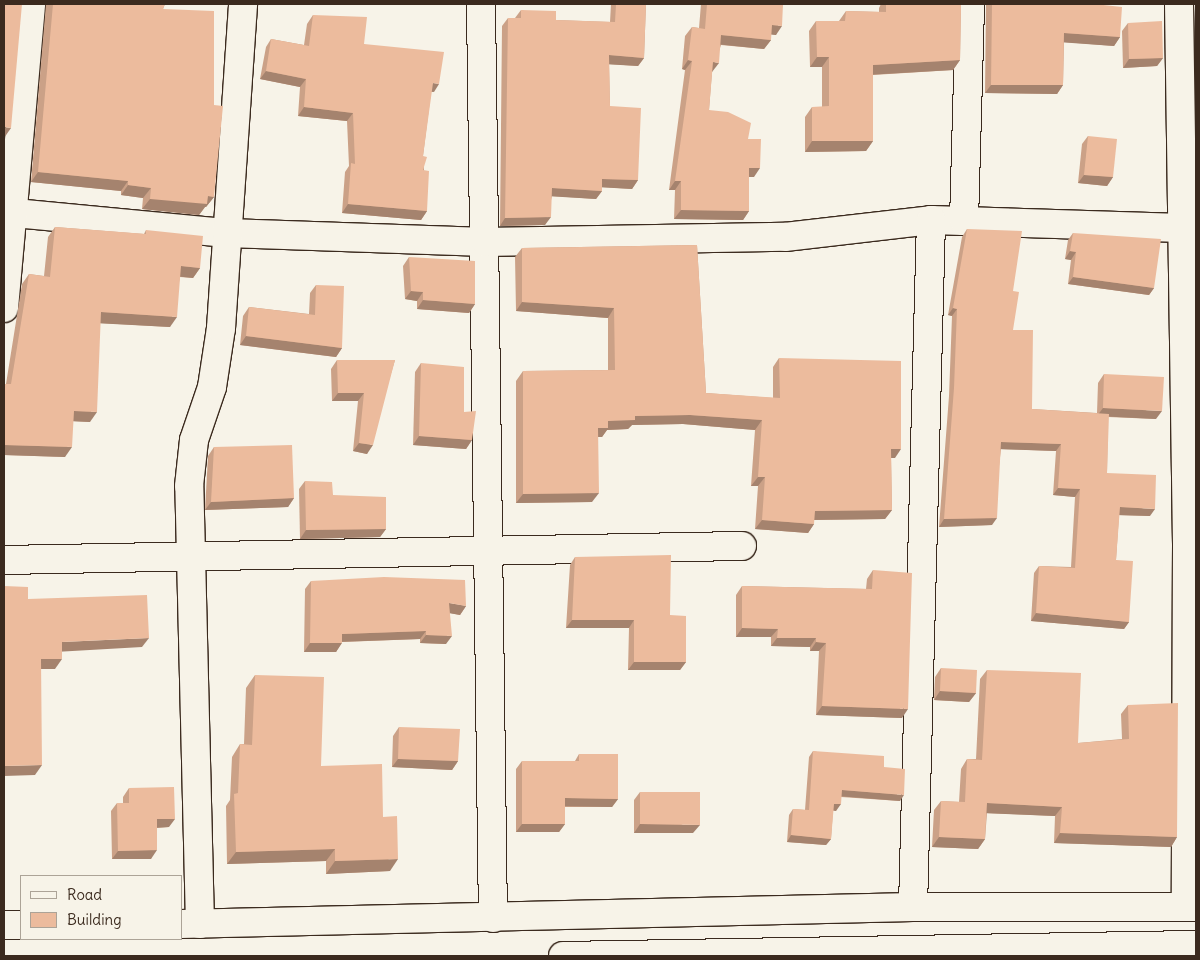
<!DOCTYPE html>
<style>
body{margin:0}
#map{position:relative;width:1200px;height:960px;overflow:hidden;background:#f7f3e8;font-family:Delius,sans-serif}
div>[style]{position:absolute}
.roads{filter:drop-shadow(1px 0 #3b2a1e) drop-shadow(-1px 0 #3b2a1e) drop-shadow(0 1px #3b2a1e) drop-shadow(0 -1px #3b2a1e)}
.minor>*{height:28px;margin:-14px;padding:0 14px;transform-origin:14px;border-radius:14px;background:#f7f3e8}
.trunk>*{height:28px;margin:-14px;padding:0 14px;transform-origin:14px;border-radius:14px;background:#f7f3e8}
.wall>*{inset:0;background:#cba187}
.shaded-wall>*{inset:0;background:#a5836e}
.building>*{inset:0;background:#ecbb9d}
span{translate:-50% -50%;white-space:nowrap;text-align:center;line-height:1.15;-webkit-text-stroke:4px #f7f3e8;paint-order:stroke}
.frame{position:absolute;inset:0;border:5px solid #3b2a1e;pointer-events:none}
.legend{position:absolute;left:20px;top:875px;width:162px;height:65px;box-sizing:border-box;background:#f7f3e8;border:1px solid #aca397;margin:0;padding:6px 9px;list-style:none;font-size:15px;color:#3b2a1e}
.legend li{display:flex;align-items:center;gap:10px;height:25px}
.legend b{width:25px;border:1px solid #aca397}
</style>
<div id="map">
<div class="roads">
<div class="minor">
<div style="left:481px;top:4px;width:914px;rotate:89.25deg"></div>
<div style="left:1179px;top:4px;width:541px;rotate:89.15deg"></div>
<div style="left:1187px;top:545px;width:362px;rotate:90.2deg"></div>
<div style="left:4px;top:212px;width:224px;rotate:5.4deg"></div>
<div style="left:227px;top:233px;width:259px;rotate:2deg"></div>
<div style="left:486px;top:242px;width:299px;rotate:-1deg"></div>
<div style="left:785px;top:237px;width:147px;rotate:-6.6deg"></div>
<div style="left:931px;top:220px;width:251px;rotate:1.8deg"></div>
<div style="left:964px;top:221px;width:217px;rotate:-88.4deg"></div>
<div style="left:4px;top:308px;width:305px;rotate:-84.9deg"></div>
<div style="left:4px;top:560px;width:738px;rotate:-1.09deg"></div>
<div style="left:913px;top:907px;width:687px;rotate:-88.5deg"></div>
<div style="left:181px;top:924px;width:732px;rotate:-1.33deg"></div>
<div style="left:913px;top:907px;width:283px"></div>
<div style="left:200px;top:924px;width:438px;rotate:-91.4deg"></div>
<div style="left:189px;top:486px;width:46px;rotate:-83.8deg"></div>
<div style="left:194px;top:440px;width:56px;rotate:-71.2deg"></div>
<div style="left:212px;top:387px;width:60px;rotate:-81.3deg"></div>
<div style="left:221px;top:328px;width:325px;rotate:-86.1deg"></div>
<div style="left:4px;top:925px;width:17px"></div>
</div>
<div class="trunk">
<div style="left:563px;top:956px;width:633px;rotate:-1deg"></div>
</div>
</div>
<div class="wall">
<div style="clip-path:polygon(46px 4px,165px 4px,163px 9px,214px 197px,206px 207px,205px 207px,199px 215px,142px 209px,143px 198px,121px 195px,121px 191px,31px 182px)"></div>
<div style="clip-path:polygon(611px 4px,646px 4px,644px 58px,638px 66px,609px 64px,610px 106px,638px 180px,632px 189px,602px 187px,602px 191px,596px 199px,552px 196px,545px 225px,500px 226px,502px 26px,508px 18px,515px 18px,521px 10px,556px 20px,610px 22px)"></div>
<div style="clip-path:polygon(701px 4px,783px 4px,776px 35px,771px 34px,771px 40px,764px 49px,721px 45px,712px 72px,709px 110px,748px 139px,754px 177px,749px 177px,749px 211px,743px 220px,674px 219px,675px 190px,669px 190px,685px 70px,682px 69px,685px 36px,692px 27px,699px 28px)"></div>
<div style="clip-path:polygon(881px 4px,961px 4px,960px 60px,953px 70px,873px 75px,873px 141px,866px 151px,805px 152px,805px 117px,812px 107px,822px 107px,822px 67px,810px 67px,809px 31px,816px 21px,839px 21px,846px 11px,879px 12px,879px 8px)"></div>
<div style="clip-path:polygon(986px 4px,1094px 4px,1120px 37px,1114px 46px,1064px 42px,1063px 85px,1057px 94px,985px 93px)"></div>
<div style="clip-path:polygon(313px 15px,364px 44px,434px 92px,431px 92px,423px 156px,427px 211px,421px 220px,342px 213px,345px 172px,349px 166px,347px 121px,298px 116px,300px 87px,260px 79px,266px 47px,271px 39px,304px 45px,307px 24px)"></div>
<div style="clip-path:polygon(1128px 23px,1163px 58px,1157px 66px,1123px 68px,1122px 31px)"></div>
<div style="clip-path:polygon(1088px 136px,1113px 177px,1107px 186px,1078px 183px,1082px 144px)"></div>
<div style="clip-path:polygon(55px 227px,144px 234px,146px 230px,200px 268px,193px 278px,180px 277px,170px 327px,100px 323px,90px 422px,73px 421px,65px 457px,4px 455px,4px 384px,6px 384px,22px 284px,29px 274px,44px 276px,48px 237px)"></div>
<div style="clip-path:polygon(967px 229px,1013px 291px,1013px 330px,1032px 409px,1097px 413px,1098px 383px,1104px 374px,1156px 419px,1108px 417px,1107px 473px,1150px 516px,1119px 515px,1116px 560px,1129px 622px,1124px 629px,1031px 621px,1034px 573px,1039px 566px,1071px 567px,1075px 497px,1053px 495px,1056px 451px,1001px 449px,992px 525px,939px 527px,949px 396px,952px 316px,948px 315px,962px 237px)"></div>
<div style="clip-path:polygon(1073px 233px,1154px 288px,1149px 295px,1068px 284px,1071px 260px,1065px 259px,1068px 240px)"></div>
<div style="clip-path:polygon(697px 245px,706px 393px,773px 398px,773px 367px,779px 358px,895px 458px,891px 458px,892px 510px,885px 519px,814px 520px,814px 524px,808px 533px,755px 529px,758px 486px,751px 486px,755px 430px,683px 424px,632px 425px,628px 429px,607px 430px,602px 437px,598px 437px,592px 502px,516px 503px,516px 381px,523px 371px,608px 370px,608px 318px,516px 311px,515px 257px,522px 248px)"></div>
<div style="clip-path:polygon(409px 257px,475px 304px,469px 313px,417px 309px,417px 301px,405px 299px,403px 266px)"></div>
<div style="clip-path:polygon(316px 285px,342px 348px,336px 357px,240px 345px,243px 316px,249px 307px,309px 314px,310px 293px)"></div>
<div style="clip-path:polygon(337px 360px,395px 360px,367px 454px,353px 451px,358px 401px,332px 401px,331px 369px)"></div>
<div style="clip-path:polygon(421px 363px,464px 412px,472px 440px,466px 449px,413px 445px,415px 372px)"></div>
<div style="clip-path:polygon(214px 447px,294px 498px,288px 507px,205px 510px,208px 456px)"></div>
<div style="clip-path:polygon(305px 481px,333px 495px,386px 529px,380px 537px,300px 539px,299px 489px)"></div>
<div style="clip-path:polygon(575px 557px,670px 615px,686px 662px,680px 670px,628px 670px,629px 628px,566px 628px,570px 565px)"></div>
<div style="clip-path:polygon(873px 570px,902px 718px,816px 715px,819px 651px,810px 651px,810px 647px,771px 646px,771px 637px,736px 637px,736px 595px,742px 586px,866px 589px,867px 579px)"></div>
<div style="clip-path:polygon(311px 581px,466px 606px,460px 615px,450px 613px,446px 644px,420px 643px,420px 639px,342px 642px,336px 652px,304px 652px,305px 589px)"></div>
<div style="clip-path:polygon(941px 668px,976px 693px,969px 702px,934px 700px,935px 677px)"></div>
<div style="clip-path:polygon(987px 670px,1078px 743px,1122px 739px,1121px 714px,1128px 705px,1177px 837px,1171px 847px,1054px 843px,1055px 816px,987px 813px,985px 839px,978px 849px,932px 847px,934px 810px,941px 801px,959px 802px,961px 769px,967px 759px,976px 759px,980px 679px)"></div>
<div style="clip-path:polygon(255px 675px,321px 766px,383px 817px,390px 871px,326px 874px,326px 861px,227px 864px,226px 806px,230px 800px,232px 757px,240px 744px,244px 744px,246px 688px)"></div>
<div style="clip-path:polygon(399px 727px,458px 761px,452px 770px,392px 767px,393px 736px)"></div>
<div style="clip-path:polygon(813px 751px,884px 767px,900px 801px,841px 797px,836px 811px,833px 810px,831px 839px,826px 845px,787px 842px,789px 815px,793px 809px,805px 810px,809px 757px)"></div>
<div style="clip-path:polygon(579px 754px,618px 799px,612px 807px,565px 807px,565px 824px,559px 832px,516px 832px,516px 769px,522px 761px,575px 761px)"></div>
<div style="clip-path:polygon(129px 788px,169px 827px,157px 828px,151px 859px,112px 859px,111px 811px,117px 803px,123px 803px,123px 797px)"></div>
<div style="clip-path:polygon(640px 792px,693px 833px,634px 833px,634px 800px)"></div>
</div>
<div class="shaded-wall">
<div style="clip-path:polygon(772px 25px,782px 26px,776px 35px,765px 34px)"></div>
<div style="clip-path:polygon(1064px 33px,1120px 37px,1114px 46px,1058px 42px)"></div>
<div style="clip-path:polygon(721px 35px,771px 40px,764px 49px,715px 44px)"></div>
<div style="clip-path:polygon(609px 55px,644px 58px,638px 66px,603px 64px)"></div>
<div style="clip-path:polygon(817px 57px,829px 57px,822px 67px,810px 67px)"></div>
<div style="clip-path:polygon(1163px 58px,1157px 66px,1123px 68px,1129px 59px)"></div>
<div style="clip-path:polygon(688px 60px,692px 61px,685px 70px,682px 69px)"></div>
<div style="clip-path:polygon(960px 60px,953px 70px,866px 75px,873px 65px)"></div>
<div style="clip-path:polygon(713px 62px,719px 63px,712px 72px,706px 71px)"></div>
<div style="clip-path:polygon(266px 71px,306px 79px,300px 87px,260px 79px)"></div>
<div style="clip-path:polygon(433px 83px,439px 84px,434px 92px,427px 91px)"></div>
<div style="clip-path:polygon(991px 85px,1063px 85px,1057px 94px,985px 93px)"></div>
<div style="clip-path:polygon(304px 107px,353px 113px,347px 121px,298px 116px)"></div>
<div style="clip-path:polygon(4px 127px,11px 128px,4px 138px)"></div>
<div style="clip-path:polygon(812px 141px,873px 141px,866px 151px,805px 152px)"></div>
<div style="clip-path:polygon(749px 168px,760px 168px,754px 177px,743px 177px)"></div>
<div style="clip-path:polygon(38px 172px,128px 181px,121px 191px,31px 182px)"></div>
<div style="clip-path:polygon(1084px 175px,1113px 177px,1107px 186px,1078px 183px)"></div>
<div style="clip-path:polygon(602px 179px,638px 180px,632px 189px,596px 187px)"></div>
<div style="clip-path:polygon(675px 181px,681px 181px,675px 190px,669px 190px)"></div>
<div style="clip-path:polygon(128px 185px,151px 188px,143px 198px,121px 195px)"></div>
<div style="clip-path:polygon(552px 188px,602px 191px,596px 199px,546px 196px)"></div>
<div style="clip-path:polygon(208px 196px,214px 197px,206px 207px,205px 207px,199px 215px,142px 209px,150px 199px)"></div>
<div style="clip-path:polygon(348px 204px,427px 211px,421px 220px,342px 213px)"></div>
<div style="clip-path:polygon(681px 210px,749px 211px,743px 220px,674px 219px)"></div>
<div style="clip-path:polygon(551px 217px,545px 225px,500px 226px,505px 218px)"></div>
<div style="clip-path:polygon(1070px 251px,1076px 252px,1071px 260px,1065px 259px)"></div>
<div style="clip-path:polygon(181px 266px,200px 268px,193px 278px,174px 276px)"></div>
<div style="clip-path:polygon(1073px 277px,1154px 288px,1149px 295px,1068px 284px)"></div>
<div style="clip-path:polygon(411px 291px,423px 292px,417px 301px,405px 299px)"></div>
<div style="clip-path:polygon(423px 300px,475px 304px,469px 313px,417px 309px)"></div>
<div style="clip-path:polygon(522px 302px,614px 308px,608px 318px,516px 311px)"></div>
<div style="clip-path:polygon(953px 308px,957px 309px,952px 316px,948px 315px)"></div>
<div style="clip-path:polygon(101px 312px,177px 317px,170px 327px,94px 323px)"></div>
<div style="clip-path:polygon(246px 336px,342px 348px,336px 357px,240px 345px)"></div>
<div style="clip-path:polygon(338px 393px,364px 393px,358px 401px,332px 401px)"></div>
<div style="clip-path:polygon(1103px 408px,1162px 411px,1156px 419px,1097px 416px)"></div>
<div style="clip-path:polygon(74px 411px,97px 412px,90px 422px,67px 421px)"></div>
<div style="clip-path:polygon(690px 415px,762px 420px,755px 430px,683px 424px,632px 425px,628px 429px,607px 430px,602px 437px,591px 437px,598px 428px,608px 421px,635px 416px)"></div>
<div style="clip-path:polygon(419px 436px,472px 440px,466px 449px,413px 445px)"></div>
<div style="clip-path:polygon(1001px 442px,1061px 444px,1056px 451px,996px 449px)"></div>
<div style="clip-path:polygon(359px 443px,373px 445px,367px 454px,353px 451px)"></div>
<div style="clip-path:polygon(4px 445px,72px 447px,65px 457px,4px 455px)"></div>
<div style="clip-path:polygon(891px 449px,901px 449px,895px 458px,884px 458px)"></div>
<div style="clip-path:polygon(758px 477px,765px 477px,758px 486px,751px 486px)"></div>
<div style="clip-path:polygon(1058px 488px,1080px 489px,1075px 497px,1053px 495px)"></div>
<div style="clip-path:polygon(599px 493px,592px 502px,516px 503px,523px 494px)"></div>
<div style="clip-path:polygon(294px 498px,288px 507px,205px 510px,211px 502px)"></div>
<div style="clip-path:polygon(1120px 507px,1155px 509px,1150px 516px,1115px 515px)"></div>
<div style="clip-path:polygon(892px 510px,885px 519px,809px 520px,815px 511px)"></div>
<div style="clip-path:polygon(997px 518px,992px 525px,939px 527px,944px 519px)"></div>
<div style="clip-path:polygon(762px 520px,814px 524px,808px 533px,755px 529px)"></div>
<div style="clip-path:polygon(386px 529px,380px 537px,300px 539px,306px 530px)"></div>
<div style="clip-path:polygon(449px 603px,466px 606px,460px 615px,443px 612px)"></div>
<div style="clip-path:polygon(1036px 613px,1129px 622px,1124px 629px,1031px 621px)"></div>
<div style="clip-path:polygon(572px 620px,634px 620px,629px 628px,566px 628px)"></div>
<div style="clip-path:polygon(742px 628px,778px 629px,771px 637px,736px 637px)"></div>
<div style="clip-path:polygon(426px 631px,420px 639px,336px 642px,342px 634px)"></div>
<div style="clip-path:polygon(426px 635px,452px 636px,446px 644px,420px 643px)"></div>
<div style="clip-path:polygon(149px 638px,142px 647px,55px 652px,62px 642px)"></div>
<div style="clip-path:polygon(777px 638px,816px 638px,810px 647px,771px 646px)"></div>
<div style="clip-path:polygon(816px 642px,826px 643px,819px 651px,810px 651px)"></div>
<div style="clip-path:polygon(310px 643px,342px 643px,336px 652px,304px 652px)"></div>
<div style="clip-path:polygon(41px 659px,62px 659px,55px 669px,34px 669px)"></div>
<div style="clip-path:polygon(634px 662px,686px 662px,680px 670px,628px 670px)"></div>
<div style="clip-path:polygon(940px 691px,976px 693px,969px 702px,934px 700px)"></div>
<div style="clip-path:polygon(822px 706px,908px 709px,902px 718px,816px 715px)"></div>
<div style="clip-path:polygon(398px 759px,458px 761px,452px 770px,392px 767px)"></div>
<div style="clip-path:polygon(42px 765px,35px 775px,4px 776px,4px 766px)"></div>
<div style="clip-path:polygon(842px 790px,904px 795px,900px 801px,837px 796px)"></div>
<div style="clip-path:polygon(565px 798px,618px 799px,612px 807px,558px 806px)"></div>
<div style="clip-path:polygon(987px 803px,1062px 807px,1055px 816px,981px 813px)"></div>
<div style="clip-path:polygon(834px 804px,841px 804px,836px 811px,829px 810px)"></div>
<div style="clip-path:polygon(157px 819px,175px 819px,169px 827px,151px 828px)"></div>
<div style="clip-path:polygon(522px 824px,565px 824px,559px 832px,516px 832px)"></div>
<div style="clip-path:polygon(640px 824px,700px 825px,693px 833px,634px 833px)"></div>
<div style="clip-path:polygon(1060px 833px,1177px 837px,1171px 847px,1054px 843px)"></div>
<div style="clip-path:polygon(791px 835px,831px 839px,826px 845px,787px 842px)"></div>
<div style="clip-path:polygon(939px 837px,985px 839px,978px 849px,932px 847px)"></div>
<div style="clip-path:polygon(335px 849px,326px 861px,227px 864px,236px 852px)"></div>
<div style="clip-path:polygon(157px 850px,151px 859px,112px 859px,118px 851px)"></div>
<div style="clip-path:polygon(398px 859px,390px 871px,326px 874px,335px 861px)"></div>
</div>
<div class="building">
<div style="clip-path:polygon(4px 4px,22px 4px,11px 128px,4px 127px)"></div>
<div style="clip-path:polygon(53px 4px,165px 4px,163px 9px,214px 11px,214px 105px,223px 106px,214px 197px,208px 196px,207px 204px,150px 199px,151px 188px,128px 185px,128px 181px,38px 172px)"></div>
<div style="clip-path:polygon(616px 4px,646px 4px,644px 58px,609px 55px,610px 106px,641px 108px,638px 180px,602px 179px,602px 191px,552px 188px,551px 217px,505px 218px,508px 18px,521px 18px,521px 10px,556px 11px,556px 20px,615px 22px)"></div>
<div style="clip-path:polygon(707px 4px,783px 4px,782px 26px,772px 25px,771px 40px,721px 35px,719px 63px,713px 62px,709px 110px,728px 112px,751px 123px,748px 139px,761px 139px,760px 168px,749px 168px,749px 211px,681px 210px,681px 181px,675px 181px,692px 61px,688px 60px,692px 27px,705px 29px)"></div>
<div style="clip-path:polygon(886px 4px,961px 4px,960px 60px,873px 65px,873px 141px,812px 141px,812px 107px,829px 106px,829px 57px,817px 57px,816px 21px,845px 21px,846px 11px,886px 12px)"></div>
<div style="clip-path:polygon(992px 4px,1094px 4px,1122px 7px,1120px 37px,1064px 33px,1063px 85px,991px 85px)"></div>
<div style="clip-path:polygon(313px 15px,367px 17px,364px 44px,444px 52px,439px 84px,433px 83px,423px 156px,427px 157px,423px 170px,429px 171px,427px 211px,348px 204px,351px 163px,355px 164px,353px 113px,304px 107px,306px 79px,266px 71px,271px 39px,309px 46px)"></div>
<div style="clip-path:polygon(1162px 21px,1163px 58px,1129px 59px,1128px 23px)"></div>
<div style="clip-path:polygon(1088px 136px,1117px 139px,1113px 177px,1084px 175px)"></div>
<div style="clip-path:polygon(55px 227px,146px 234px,146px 230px,203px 236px,200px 268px,181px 266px,177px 317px,101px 312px,97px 412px,74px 411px,72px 447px,4px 445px,4px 384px,11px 384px,29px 274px,50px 277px)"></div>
<div style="clip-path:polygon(967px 229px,1022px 231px,1013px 291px,1019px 292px,1013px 330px,1033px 330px,1032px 409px,1109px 414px,1107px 473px,1156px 475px,1155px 509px,1120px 507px,1116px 560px,1133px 561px,1129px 622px,1036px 613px,1039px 566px,1075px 568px,1080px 489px,1058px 488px,1061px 444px,1001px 442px,997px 518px,944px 519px,954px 388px,957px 309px,953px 308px)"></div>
<div style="clip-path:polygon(1073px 233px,1161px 239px,1154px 288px,1073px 277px,1076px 252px,1070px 251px)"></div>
<div style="clip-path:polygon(697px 245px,706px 393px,780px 398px,779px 358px,901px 361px,901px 449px,891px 449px,892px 510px,815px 511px,814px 524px,762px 520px,765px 477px,758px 477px,762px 420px,690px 415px,635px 416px,635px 420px,608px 421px,608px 428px,598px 428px,599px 493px,523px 494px,523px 371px,615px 370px,614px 308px,522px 302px,522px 248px)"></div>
<div style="clip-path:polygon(409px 257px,475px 261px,475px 304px,423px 300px,423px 292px,411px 291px)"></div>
<div style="clip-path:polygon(316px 285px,344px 286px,342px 348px,246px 336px,249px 307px,315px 315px)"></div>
<div style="clip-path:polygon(337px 360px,395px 360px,373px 445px,359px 443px,364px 393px,338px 393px)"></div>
<div style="clip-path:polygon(421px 363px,464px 367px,464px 412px,476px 411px,472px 440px,419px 436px)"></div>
<div style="clip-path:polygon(1104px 374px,1164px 377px,1162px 411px,1103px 408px)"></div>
<div style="clip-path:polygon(292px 445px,294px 498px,211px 502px,214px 447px)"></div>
<div style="clip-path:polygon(305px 481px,332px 482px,333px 495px,386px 497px,386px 529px,306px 530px)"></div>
<div style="clip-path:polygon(671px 555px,670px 615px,686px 616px,686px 662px,634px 662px,634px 620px,572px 620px,575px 557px)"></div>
<div style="clip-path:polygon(873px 570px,912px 573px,908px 709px,822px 706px,826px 643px,816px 642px,816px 638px,777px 638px,778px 629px,742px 628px,742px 586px,872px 589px)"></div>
<div style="clip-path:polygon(384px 577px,465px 580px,466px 606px,449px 603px,452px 636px,426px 635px,426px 631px,342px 634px,342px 643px,310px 643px,311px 581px)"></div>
<div style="clip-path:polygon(4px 586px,28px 587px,28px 599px,147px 595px,149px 638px,62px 642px,62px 659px,41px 659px,42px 765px,4px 766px)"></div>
<div style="clip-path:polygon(941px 668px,977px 670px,976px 693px,940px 691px)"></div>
<div style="clip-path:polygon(987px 670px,1081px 673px,1078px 743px,1129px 739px,1128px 705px,1178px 703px,1177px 837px,1060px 833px,1062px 807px,987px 803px,985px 839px,939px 837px,941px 801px,965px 802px,967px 759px,982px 760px)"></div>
<div style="clip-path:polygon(255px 675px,324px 677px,321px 766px,382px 764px,383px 817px,397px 816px,398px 859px,335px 861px,335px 849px,236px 852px,234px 794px,238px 793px,240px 744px,252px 745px)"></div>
<div style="clip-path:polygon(399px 727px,460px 729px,458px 761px,398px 759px)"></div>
<div style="clip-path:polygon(813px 751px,884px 756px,884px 767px,905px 769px,904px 795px,842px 790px,841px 804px,834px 804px,831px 839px,791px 835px,793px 809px,809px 810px)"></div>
<div style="clip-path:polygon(579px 754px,618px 754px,618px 799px,565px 798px,565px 824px,522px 824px,522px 761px,579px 761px)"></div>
<div style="clip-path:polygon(174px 787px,175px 819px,157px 819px,157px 850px,118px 851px,117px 803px,129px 803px,129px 788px)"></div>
<div style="clip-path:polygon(640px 792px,700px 792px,700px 825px,640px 824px)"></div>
</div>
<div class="frame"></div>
<ul class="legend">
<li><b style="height:6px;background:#f7f3e8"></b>Road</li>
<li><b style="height:14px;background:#ecbb9d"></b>Building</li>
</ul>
</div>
